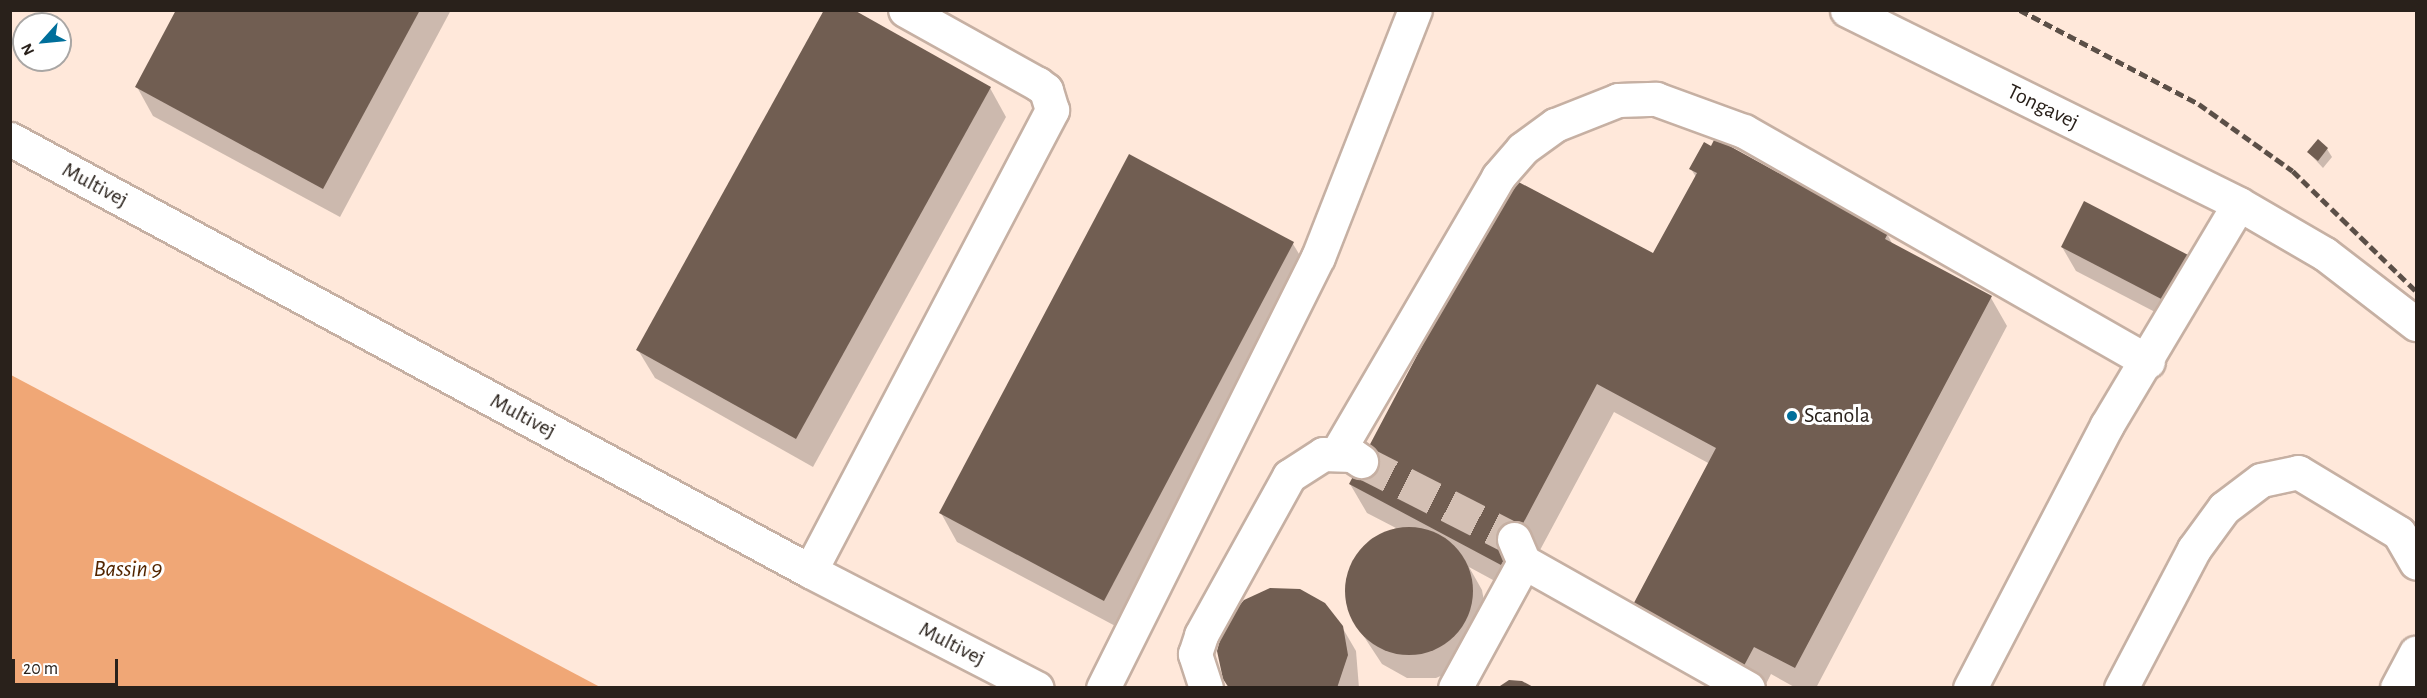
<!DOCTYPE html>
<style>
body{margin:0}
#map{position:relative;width:2427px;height:698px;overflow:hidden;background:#ffe8da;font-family:"Alegreya Sans",sans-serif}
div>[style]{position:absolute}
.water>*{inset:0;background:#f0a776}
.shadow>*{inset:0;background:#0003}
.building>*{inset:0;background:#715e52}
.round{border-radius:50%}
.minor-tunnel>*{height:33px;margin-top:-16.5px;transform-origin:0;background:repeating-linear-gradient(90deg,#d4c0b4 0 33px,transparent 0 49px)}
.roads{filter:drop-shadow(2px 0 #c6b0a3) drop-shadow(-2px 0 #c6b0a3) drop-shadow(0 2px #c6b0a3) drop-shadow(0 -2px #c6b0a3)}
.minor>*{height:33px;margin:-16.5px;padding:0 16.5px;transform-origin:16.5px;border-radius:16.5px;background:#fff}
.rail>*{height:4.5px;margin-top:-2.25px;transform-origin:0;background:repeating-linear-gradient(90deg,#5b4f47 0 9px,transparent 0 13.5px)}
.dots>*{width:16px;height:16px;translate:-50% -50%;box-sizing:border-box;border:3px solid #fff;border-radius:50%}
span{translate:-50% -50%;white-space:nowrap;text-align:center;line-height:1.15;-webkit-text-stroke:6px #fff;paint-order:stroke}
.street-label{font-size:22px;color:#29211b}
.poi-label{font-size:22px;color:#29211b}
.left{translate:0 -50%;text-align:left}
.water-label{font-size:24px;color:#522500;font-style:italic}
.frame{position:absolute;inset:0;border:12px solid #29211b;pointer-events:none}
.north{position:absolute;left:12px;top:12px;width:60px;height:60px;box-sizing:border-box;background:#fff;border:2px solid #a9a6a4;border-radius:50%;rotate:243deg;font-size:16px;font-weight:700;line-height:24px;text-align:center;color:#29211b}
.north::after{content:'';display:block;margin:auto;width:21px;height:27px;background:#006f9b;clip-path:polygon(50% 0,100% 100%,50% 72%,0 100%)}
.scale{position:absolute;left:12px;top:659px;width:106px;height:27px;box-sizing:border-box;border:3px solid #29211b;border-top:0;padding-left:8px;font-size:18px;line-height:21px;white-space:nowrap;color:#29211b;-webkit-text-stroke:4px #fff;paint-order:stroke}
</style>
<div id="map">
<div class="water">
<div style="clip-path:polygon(11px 375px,600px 687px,11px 687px)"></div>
</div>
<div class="shadow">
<div style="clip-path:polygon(178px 10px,451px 10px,340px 217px,153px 116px,137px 87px)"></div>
<div style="clip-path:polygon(990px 88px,1006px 117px,813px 467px,655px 378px,638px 350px)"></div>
<div style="clip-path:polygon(2327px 149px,2332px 157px,2323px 168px,2308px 152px)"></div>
<div style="clip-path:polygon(1130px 156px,1293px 244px,1310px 272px,1121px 629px,957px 542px,941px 513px)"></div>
<div style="clip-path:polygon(1691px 169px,1887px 234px,1893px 245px,1991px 298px,2007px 326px,1816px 688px,1796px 688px,1771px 674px,1764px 688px,1726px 688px,1710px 464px,1614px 412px,1517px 593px,1469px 567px,1482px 590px,1487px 618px,1462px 667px,1436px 678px,1407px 678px,1382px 664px,1351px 617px,1345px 589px,1352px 561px,1371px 539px,1396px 528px,1367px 513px,1350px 484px,1654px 255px,1696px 177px)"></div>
<div style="clip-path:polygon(2062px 247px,2191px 258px,2182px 326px,2076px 271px)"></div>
<div style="clip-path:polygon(1342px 627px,1356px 651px,1359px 688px,1229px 688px)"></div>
</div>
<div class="building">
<div style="clip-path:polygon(176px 10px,420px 10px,323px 189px,135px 87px)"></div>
<div style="clip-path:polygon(824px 10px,854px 10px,991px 87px,796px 439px,636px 350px)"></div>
<div style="clip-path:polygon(1715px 138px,1888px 233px,1885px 239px,1992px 296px,1795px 668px,1754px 647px,1739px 675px,1627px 616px,1716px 448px,1597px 384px,1501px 565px,1349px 484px,1511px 178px,1653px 253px,1697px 173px,1689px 169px,1704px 142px,1711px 146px)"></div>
<div style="clip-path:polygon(2318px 139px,2328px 148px,2318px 161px,2307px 152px)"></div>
<div style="clip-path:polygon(1129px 154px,1294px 242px,1104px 601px,939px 513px)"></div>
<div style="clip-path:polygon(2084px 201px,2192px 257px,2169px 303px,2061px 247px)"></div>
<div class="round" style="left:1345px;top:527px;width:128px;height:128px"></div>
<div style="clip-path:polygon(1270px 588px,1300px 589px,1325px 603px,1343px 626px,1348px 655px,1337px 688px,1229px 688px,1223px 679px,1217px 651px,1225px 622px,1244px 600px)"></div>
<div style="clip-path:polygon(1509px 680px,1522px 681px,1535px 688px,1497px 688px)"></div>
</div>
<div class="minor-tunnel">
<div style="left:1361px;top:461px;width:172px;rotate:27deg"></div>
</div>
<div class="roads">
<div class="minor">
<div style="left:1847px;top:10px;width:437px;rotate:26.3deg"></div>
<div style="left:2239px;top:204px;width:99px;rotate:30.2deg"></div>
<div style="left:2325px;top:254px;width:115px;rotate:37.6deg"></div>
<div style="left:10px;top:139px;width:909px;rotate:28.37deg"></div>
<div style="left:810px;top:571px;width:255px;rotate:27.3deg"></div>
<div style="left:1337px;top:453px;width:320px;rotate:-59.7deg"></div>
<div style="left:1498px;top:177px;width:37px;rotate:-49deg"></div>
<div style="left:1522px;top:149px;width:41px;rotate:-36deg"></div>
<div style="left:1555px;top:125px;width:68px;rotate:-21.6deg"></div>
<div style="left:1618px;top:100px;width:38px;rotate:-2deg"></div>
<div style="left:1656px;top:99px;width:94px;rotate:20deg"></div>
<div style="left:1744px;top:131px;width:465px;rotate:29.7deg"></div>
<div style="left:1514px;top:539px;width:25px;rotate:67deg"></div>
<div style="left:1524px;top:562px;width:257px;rotate:29.4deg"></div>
<div style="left:810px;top:571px;width:521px;rotate:-62.3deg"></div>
<div style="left:1052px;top:110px;width:21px;rotate:-107deg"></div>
<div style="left:1046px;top:90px;width:10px;rotate:-143deg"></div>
<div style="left:1038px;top:84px;width:152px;rotate:-150.9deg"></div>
<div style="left:1103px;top:688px;width:482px;rotate:-63.5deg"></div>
<div style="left:1318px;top:257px;width:265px;rotate:-68.6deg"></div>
<div style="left:1206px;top:688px;width:36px;rotate:-108deg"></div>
<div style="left:1195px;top:654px;width:20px;rotate:-72deg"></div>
<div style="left:1201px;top:635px;width:182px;rotate:-61deg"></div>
<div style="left:1289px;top:476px;width:40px;rotate:-32.9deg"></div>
<div style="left:1323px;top:454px;width:29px;rotate:2deg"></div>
<div style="left:1352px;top:455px;width:11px;rotate:34deg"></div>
<div style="left:1455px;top:688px;width:144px;rotate:-61.3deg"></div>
<div style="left:1970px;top:688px;width:297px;rotate:-62.5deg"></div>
<div style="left:2107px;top:425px;width:257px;rotate:-59.2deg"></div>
<div style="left:2121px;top:688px;width:157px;rotate:-62.3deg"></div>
<div style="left:2194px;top:549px;width:51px;rotate:-53.8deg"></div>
<div style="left:2224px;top:508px;width:46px;rotate:-37.1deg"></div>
<div style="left:2261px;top:480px;width:38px;rotate:-12deg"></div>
<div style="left:2298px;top:472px;width:118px;rotate:31.1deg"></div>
<div style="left:2399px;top:533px;width:34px;rotate:60deg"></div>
<div style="left:2397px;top:688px;width:40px;rotate:-62deg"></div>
</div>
</div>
<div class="rail">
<div style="left:2020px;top:10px;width:202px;rotate:27.7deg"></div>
<div style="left:2199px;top:104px;width:115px;rotate:35.5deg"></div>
<div style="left:2293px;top:171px;width:172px;rotate:44.3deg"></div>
</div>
<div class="dots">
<div style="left:1792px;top:416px;background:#006f9b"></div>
</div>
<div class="street-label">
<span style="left:2043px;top:107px;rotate:26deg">Tongavej</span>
<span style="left:95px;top:185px;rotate:28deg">Multivej</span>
<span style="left:523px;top:416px;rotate:28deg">Multivej</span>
<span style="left:952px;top:644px;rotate:27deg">Multivej</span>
</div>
<div class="poi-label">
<span class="left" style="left:1804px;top:416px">Scanola</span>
</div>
<div class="water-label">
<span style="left:128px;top:570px">Bassin 9</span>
</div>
<div class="frame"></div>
<div class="north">N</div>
<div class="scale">20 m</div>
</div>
